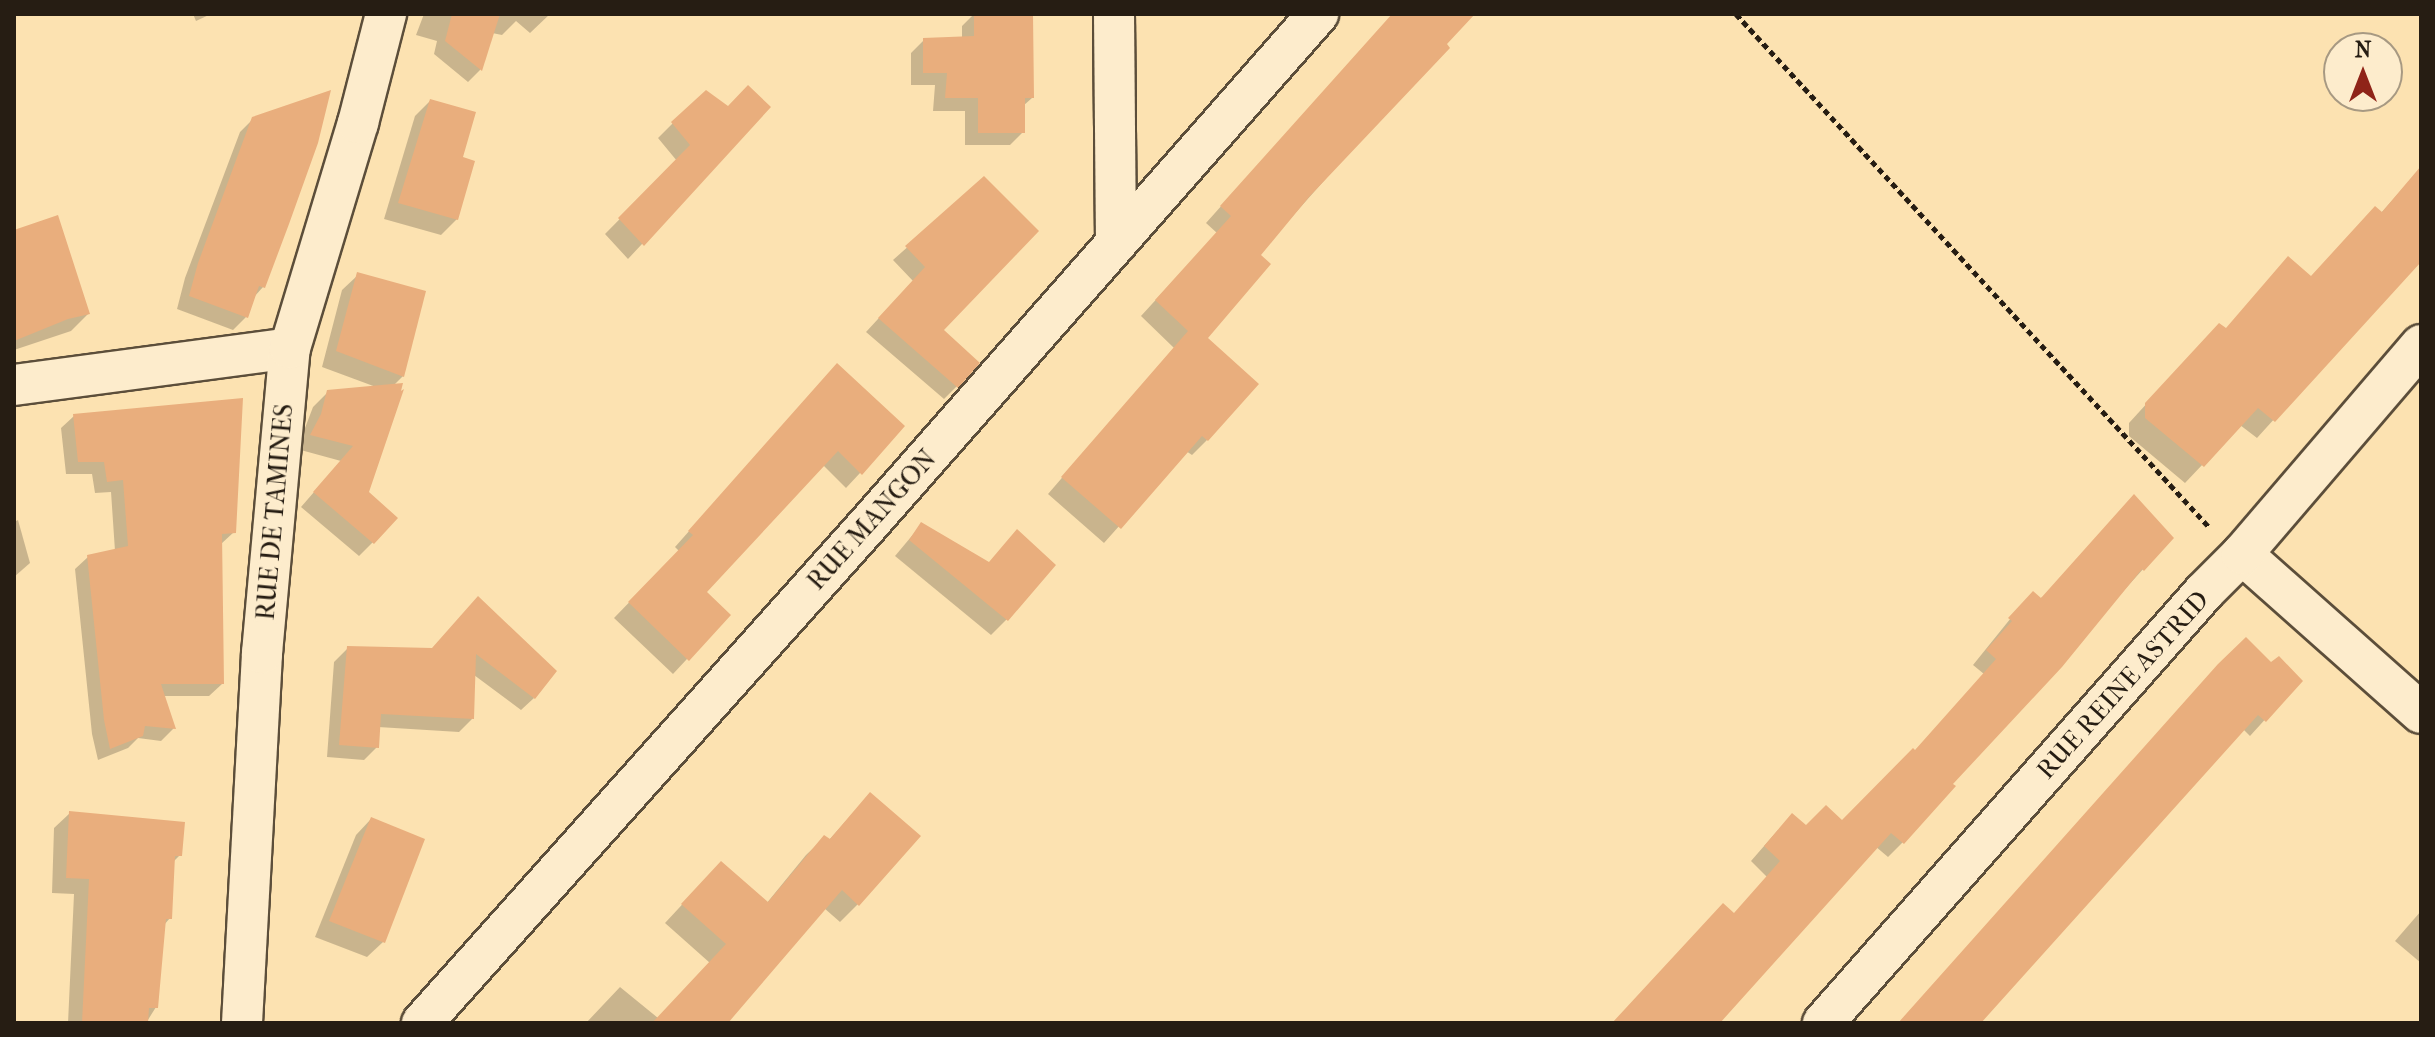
<!DOCTYPE html>
<style>
body{margin:0}
#map{position:relative;width:2435px;height:1037px;overflow:hidden;background:#fce2b1;font-family:"IM FELL French Canon",serif}
div>[style]{position:absolute}
.shadow>*{inset:0;background:#0003}
.building>*{inset:0;background:#e9ae7d}
.path>*{height:5px;margin-top:-2.5px;transform-origin:0;background:repeating-linear-gradient(90deg,#261d13 0 6px,transparent 0 10px)}
.roads{filter:drop-shadow(2px 0 #5c4e3a) drop-shadow(-2px 0 #5c4e3a) drop-shadow(0 2px #5c4e3a) drop-shadow(0 -2px #5c4e3a)}
.minor>*{height:40px;margin:-20px;padding:0 20px;transform-origin:20px;border-radius:20px;background:#fdeccc}
span{translate:-50% -50%;white-space:nowrap;text-align:center;line-height:1.15;-webkit-text-stroke:6px #fdeccc;paint-order:stroke}
.street-label{font-size:26px;color:#261d13}
.frame{position:absolute;inset:0;border:16px solid #261d13;pointer-events:none}
.north{position:absolute;left:2323px;top:32px;width:80px;height:80px;box-sizing:border-box;background:#fdeccc;border:2px solid #a79982;border-radius:50%;rotate:0deg;font-size:22px;font-weight:700;line-height:32px;text-align:center;color:#261d13}
.north::after{content:'';display:block;margin:auto;width:28px;height:36px;background:#8f2418;clip-path:polygon(50% 0,100% 100%,50% 72%,0 100%)}
</style>
<div id="map">
<div class="shadow">
<div style="clip-path:polygon(193px 14px,211px 14px,196px 21px)"></div>
<div style="clip-path:polygon(424px 14px,550px 14px,530px 33px,516px 21px,502px 35px,492px 33px,480px 70px,468px 82px,434px 54px,437px 41px,416px 35px)"></div>
<div style="clip-path:polygon(974px 14px,1031px 14px,1032px 98px,1023px 106px,1023px 132px,1010px 145px,965px 145px,965px 111px,933px 111px,935px 85px,911px 85px,911px 53px,924px 40px,962px 38px,962px 26px)"></div>
<div style="clip-path:polygon(1393px 14px,1472px 14px,1258px 255px,1205px 338px,1207px 440px,1192px 455px,1186px 451px,1104px 543px,1048px 494px,1174px 348px,1141px 316px,1217px 233px,1206px 223px)"></div>
<div style="clip-path:polygon(430px 101px,460px 158px,457px 219px,441px 235px,384px 219px,415px 116px)"></div>
<div style="clip-path:polygon(768px 107px,642px 244px,628px 259px,605px 234px,677px 161px,658px 138px,673px 123px,728px 108px)"></div>
<div style="clip-path:polygon(254px 118px,263px 287px,253px 298px,246px 317px,233px 330px,177px 309px,185px 278px,240px 132px)"></div>
<div style="clip-path:polygon(2421px 168px,2421px 257px,2257px 438px,2240px 425px,2185px 483px,2129px 436px,2129px 423px,2202px 343px,2311px 278px,2381px 213px)"></div>
<div style="clip-path:polygon(984px 179px,941px 330px,957px 386px,944px 399px,866px 332px,913px 281px,893px 260px)"></div>
<div style="clip-path:polygon(14px 232px,88px 314px,71px 331px,14px 350px)"></div>
<div style="clip-path:polygon(358px 275px,403px 376px,393px 386px,367px 493px,373px 542px,359px 556px,301px 507px,341px 461px,297px 449px,313px 407px,328px 392px,376px 387px,322px 367px,342px 290px)"></div>
<div style="clip-path:polygon(822px 381px,903px 427px,846px 488px,823px 465px,705px 593px,728px 615px,673px 674px,614px 618px,679px 551px,675px 547px)"></div>
<div style="clip-path:polygon(74px 416px,234px 532px,221px 544px,222px 684px,209px 696px,163px 696px,174px 728px,161px 741px,138px 738px,128px 748px,98px 760px,92px 734px,75px 569px,88px 557px,115px 551px,111px 492px,95px 493px,92px 474px,66px 474px,61px 428px)"></div>
<div style="clip-path:polygon(18px 520px,30px 563px,14px 577px,14px 522px)"></div>
<div style="clip-path:polygon(921px 525px,988px 564px,1007px 619px,991px 635px,895px 556px)"></div>
<div style="clip-path:polygon(2171px 538px,1950px 784px,1953px 786px,1902px 843px,1888px 857px,1875px 846px,1717px 1023px,1642px 1023px,1767px 877px,1751px 861px,1778px 830px,1842px 822px,1915px 752px,1984px 674px,1973px 665px,2019px 608px)"></div>
<div style="clip-path:polygon(465px 612px,534px 698px,521px 710px,474px 675px,472px 719px,459px 732px,378px 727px,377px 747px,364px 760px,327px 757px,334px 662px,348px 648px,431px 650px)"></div>
<div style="clip-path:polygon(2271px 665px,2300px 681px,2250px 736px,2243px 729px,1978px 1023px,1900px 1023px)"></div>
<div style="clip-path:polygon(70px 813px,180px 855px,173px 862px,170px 918px,164px 925px,156px 1007px,146px 1023px,68px 1023px,74px 894px,52px 893px,54px 828px)"></div>
<div style="clip-path:polygon(853px 813px,858px 904px,840px 922px,824px 908px,726px 1023px,586px 1023px,620px 987px,658px 1018px,710px 963px,665px 923px,704px 881px,766px 904px,806px 855px,824px 838px,829px 840px)"></div>
<div style="clip-path:polygon(371px 819px,383px 942px,367px 957px,315px 937px,356px 835px)"></div>
<div style="clip-path:polygon(2421px 911px,2421px 963px,2395px 941px)"></div>
</div>
<div class="building">
<div style="clip-path:polygon(452px 14px,500px 14px,482px 71px,445px 41px)"></div>
<div style="clip-path:polygon(974px 14px,1033px 14px,1034px 98px,1025px 98px,1025px 133px,978px 133px,978px 98px,945px 98px,947px 73px,923px 73px,923px 38px,974px 36px)"></div>
<div style="clip-path:polygon(1392px 14px,1475px 14px,1447px 44px,1450px 48px,1309px 197px,1261px 255px,1271px 264px,1208px 338px,1259px 384px,1208px 441px,1202px 436px,1121px 529px,1061px 477px,1188px 331px,1155px 300px,1231px 216px,1220px 206px)"></div>
<div style="clip-path:polygon(748px 85px,771px 107px,644px 246px,618px 218px,690px 145px,671px 122px,706px 90px,728px 106px)"></div>
<div style="clip-path:polygon(331px 90px,318px 143px,289px 224px,265px 288px,259px 286px,248px 318px,189px 296px,198px 263px,252px 117px)"></div>
<div style="clip-path:polygon(430px 99px,476px 112px,463px 157px,475px 161px,458px 220px,398px 203px)"></div>
<div style="clip-path:polygon(2421px 166px,2421px 262px,2275px 422px,2258px 408px,2204px 467px,2145px 418px,2145px 403px,2219px 323px,2226px 328px,2288px 256px,2311px 276px,2375px 206px,2382px 212px)"></div>
<div style="clip-path:polygon(984px 176px,1039px 231px,944px 330px,980px 363px,958px 388px,878px 318px,925px 267px,905px 246px)"></div>
<div style="clip-path:polygon(58px 215px,90px 314px,68px 319px,14px 341px,14px 230px)"></div>
<div style="clip-path:polygon(357px 272px,426px 291px,404px 377px,336px 351px)"></div>
<div style="clip-path:polygon(837px 363px,905px 426px,862px 475px,838px 451px,707px 592px,731px 615px,689px 661px,628px 602px,693px 535px,688px 531px)"></div>
<div style="clip-path:polygon(403px 383px,401px 391px,404px 389px,369px 492px,398px 518px,374px 544px,313px 492px,353px 446px,310px 435px,321px 414px,327px 390px)"></div>
<div style="clip-path:polygon(243px 398px,236px 533px,222px 534px,224px 684px,161px 684px,176px 729px,145px 726px,143px 736px,110px 749px,104px 720px,87px 555px,128px 546px,123px 480px,107px 482px,104px 462px,78px 462px,73px 414px)"></div>
<div style="clip-path:polygon(2134px 494px,2174px 538px,2144px 571px,2142px 569px,2062px 667px,1953px 784px,1956px 786px,1904px 844px,1891px 833px,1720px 1023px,1612px 1023px,1723px 903px,1734px 913px,1780px 861px,1764px 846px,1792px 813px,1806px 825px,1826px 805px,1842px 820px,1913px 748px,1915px 750px,1996px 659px,1986px 650px,2012px 621px,2008px 618px,2033px 591px,2041px 598px)"></div>
<div style="clip-path:polygon(921px 522px,989px 562px,1017px 529px,1056px 565px,1008px 621px,909px 540px)"></div>
<div style="clip-path:polygon(478px 596px,557px 671px,535px 699px,476px 654px,474px 719px,381px 714px,379px 748px,339px 745px,347px 646px,432px 648px)"></div>
<div style="clip-path:polygon(2246px 637px,2271px 662px,2279px 656px,2303px 681px,2266px 722px,2258px 715px,1981px 1023px,1898px 1023px,2218px 664px)"></div>
<div style="clip-path:polygon(870px 792px,921px 836px,859px 906px,842px 890px,728px 1023px,652px 1023px,726px 944px,681px 904px,721px 861px,768px 902px,824px 835px,830px 839px)"></div>
<div style="clip-path:polygon(69px 811px,185px 822px,182px 856px,175px 856px,172px 919px,166px 919px,158px 1008px,149px 1008px,148px 1023px,82px 1023px,89px 879px,66px 878px)"></div>
<div style="clip-path:polygon(371px 817px,425px 839px,385px 943px,329px 921px)"></div>
</div>
<div class="path">
<div style="left:1736px;top:14px;width:699px;rotate:47.32deg"></div>
</div>
<div class="roads">
<div class="minor">
<div style="left:1114px;top:14px;width:229px;rotate:89.5deg"></div>
<div style="left:14px;top:385px;width:278px;rotate:-7.6deg"></div>
<div style="left:2242px;top:554px;width:239px;rotate:41.6deg"></div>
<div style="left:242px;top:1023px;width:371px;rotate:-86.9deg"></div>
<div style="left:262px;top:653px;width:306px;rotate:-84.8deg"></div>
<div style="left:290px;top:348px;width:235px;rotate:-73.2deg"></div>
<div style="left:358px;top:123px;width:113px;rotate:-75.6deg"></div>
<div style="left:422px;top:1023px;width:666px;rotate:-48.17deg"></div>
<div style="left:866px;top:527px;width:684px;rotate:-48.62deg"></div>
<div style="left:1823px;top:1023px;width:575px;rotate:-48.52deg"></div>
<div style="left:2204px;top:592px;width:54px;rotate:-45deg"></div>
<div style="left:2242px;top:554px;width:275px;rotate:-49.4deg"></div>
</div>
</div>
<div class="street-label">
<span style="left:275px;top:512px;rotate:-85deg">RUE DE TAMINES</span>
<span style="left:872px;top:520px;rotate:-48deg">RUE MANGON</span>
<span style="left:2123px;top:685px;rotate:-48deg">RUE REINE ASTRID</span>
</div>
<div class="frame"></div>
<div class="north">N</div>
</div>
